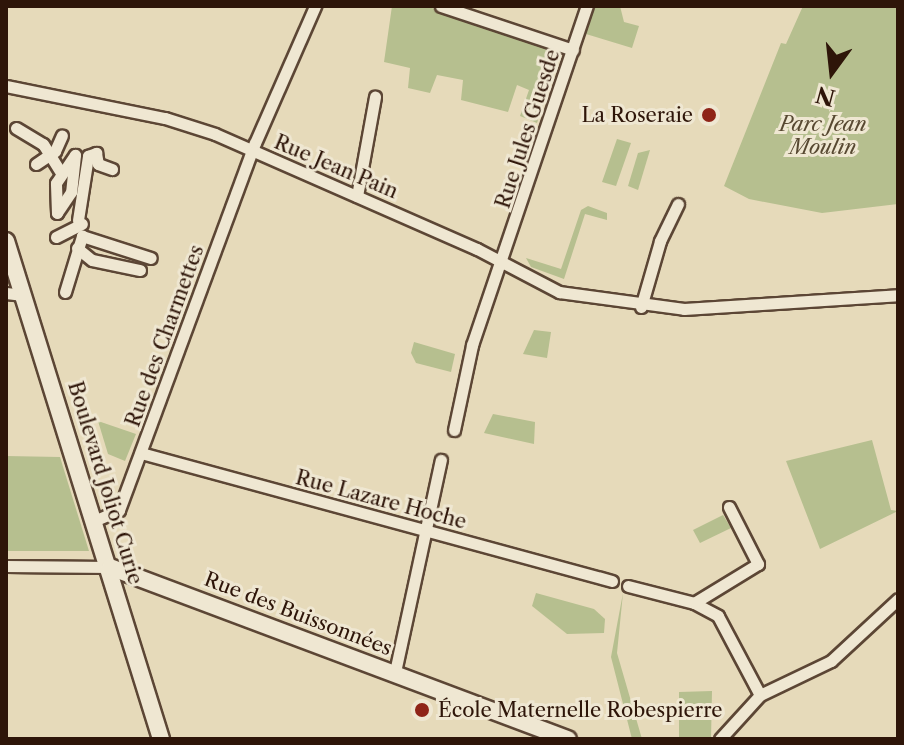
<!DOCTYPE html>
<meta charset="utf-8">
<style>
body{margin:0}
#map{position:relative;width:904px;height:745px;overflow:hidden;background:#e6daba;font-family:"Libre Caslon Text",serif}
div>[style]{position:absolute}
.green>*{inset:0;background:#b6bf8f}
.roads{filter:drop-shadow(2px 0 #5c4635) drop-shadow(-2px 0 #5c4635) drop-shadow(0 2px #5c4635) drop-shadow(0 -2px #5c4635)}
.street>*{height:11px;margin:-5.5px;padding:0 5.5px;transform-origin:5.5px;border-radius:5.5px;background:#efe7d2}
.secondary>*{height:16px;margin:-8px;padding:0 8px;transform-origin:8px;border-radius:8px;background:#efe7d2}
.dots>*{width:22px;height:22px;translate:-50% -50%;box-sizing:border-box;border:4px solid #efe7d2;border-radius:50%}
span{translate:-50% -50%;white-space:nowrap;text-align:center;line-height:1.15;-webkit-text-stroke:6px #efe7d2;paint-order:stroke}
.poi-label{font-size:20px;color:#2e1509}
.right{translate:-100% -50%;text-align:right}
.left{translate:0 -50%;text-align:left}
.park-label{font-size:20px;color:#574831;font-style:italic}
.street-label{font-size:20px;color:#2e1509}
.frame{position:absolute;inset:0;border:8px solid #2e1509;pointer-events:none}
.north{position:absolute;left:792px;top:32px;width:80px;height:80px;-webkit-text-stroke:6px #efe7d2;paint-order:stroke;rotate:195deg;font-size:22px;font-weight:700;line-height:32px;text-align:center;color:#2e1509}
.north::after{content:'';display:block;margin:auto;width:28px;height:36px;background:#2e1509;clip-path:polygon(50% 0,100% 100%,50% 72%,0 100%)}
</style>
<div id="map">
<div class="green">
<div style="clip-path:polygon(392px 6px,426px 6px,561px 51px,537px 123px,520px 116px,529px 90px,517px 85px,508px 112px,461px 100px,463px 80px,437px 75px,430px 93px,408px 88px,410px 68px,384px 62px)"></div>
<div style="clip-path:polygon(595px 6px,620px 6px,624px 22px,639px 26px,632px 48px,586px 34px)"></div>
<div style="clip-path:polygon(803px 6px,898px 6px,898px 204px,822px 213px,749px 199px,724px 186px,781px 43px,786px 44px)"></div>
<div style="clip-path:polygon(617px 139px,631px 143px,616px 186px,602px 182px)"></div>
<div style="clip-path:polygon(650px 150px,638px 190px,628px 186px,638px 153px)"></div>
<div style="clip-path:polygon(588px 206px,607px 213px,607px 220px,585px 214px,564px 279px,531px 267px,526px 258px,561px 269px,581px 210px)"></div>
<div style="clip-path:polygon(534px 330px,551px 332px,547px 358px,523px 354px)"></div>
<div style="clip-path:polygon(414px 342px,455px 354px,451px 372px,416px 363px,411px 353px)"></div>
<div style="clip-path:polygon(493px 414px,535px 422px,534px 444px,484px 433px)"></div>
<div style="clip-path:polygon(98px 421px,136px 434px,125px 461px,108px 454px)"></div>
<div style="clip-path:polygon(872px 440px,891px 510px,898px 511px,820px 549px,786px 461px)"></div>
<div style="clip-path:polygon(6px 456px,60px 457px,89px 551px,6px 551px)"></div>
<div style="clip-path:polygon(723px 515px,731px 528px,700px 543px,693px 530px)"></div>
<div style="clip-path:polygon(536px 593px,594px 609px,605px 619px,604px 633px,567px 634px,532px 606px)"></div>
<div style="clip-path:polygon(623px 593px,617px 653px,642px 739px,632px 739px,611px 657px)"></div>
<div style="clip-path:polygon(712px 691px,711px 739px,679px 739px,679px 692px)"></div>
</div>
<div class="roads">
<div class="street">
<div style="left:441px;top:6px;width:139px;rotate:18.4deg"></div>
<div style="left:6px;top:86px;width:162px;rotate:11.4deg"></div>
<div style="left:165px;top:118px;width:52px;rotate:17.7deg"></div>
<div style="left:215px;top:134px;width:286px;rotate:23.7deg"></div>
<div style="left:477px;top:249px;width:93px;rotate:27.7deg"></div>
<div style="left:559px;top:292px;width:126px;rotate:7.7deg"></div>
<div style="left:684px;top:309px;width:214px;rotate:-3.7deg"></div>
<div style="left:16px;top:128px;width:31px;rotate:31deg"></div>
<div style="left:43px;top:144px;width:32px;rotate:58deg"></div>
<div style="left:75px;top:155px;width:37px;rotate:96deg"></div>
<div style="left:71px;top:192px;width:25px;rotate:124deg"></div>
<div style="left:57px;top:213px;width:30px;rotate:-92deg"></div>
<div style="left:56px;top:183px;width:34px;rotate:-56deg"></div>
<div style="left:36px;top:164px;width:23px;rotate:-34deg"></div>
<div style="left:55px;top:151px;width:17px;rotate:-66deg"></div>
<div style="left:357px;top:196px;width:101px;rotate:-79.7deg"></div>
<div style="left:78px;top:220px;width:65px;rotate:-81.1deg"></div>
<div style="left:88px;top:156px;width:9px;rotate:-21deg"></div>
<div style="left:96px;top:153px;width:11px;rotate:80deg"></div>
<div style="left:98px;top:164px;width:15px;rotate:20deg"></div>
<div style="left:56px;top:237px;width:29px;rotate:-27deg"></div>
<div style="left:77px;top:248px;width:19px;rotate:39deg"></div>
<div style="left:92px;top:260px;width:49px;rotate:11.8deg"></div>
<div style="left:65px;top:292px;width:59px;rotate:-73.1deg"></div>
<div style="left:82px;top:236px;width:72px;rotate:17.7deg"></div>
<div style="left:6px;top:293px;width:17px;rotate:7deg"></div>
<div style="left:641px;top:307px;width:69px;rotate:-73.9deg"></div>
<div style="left:660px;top:241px;width:41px;rotate:-64.1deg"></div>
<div style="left:454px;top:430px;width:87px;rotate:-78deg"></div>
<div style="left:472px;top:345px;width:358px;rotate:-71.3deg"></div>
<div style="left:141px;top:453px;width:488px;rotate:15.2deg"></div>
<div style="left:96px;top:520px;width:25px;rotate:-23deg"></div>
<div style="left:119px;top:510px;width:391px;rotate:-69.7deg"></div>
<div style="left:255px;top:143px;width:150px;rotate:-66.3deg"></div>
<div style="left:6px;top:566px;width:104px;rotate:0.6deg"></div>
<div style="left:628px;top:586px;width:68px;rotate:14.4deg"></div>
<div style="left:694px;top:603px;width:27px;rotate:28deg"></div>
<div style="left:718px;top:616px;width:89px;rotate:62deg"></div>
<div style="left:694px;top:603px;width:75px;rotate:-31.4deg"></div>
<div style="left:758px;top:564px;width:64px;rotate:-117deg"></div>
<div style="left:395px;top:672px;width:217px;rotate:-77.8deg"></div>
<div style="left:720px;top:739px;width:59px;rotate:-47.7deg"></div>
<div style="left:760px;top:695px;width:79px;rotate:-25.6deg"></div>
<div style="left:831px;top:661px;width:91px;rotate:-42.8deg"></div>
</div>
<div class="secondary">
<div style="left:6px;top:241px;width:522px;rotate:72.71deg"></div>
<div style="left:110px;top:567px;width:489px;rotate:20.6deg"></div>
</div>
</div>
<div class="dots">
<div style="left:709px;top:115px;background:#8f2418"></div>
<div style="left:422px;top:710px;background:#8f2418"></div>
</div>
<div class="poi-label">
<span class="right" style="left:693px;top:115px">La Roseraie</span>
<span class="left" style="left:438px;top:710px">École Maternelle Robespierre</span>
</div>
<div class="park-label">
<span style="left:823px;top:136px">Parc Jean<br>Moulin</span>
</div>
<div class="street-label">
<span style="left:528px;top:129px;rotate:-72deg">Rue Jules Guesde</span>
<span style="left:336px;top:167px;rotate:23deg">Rue Jean Pain</span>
<span style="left:165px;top:336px;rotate:-70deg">Rue des Charmettes</span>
<span style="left:105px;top:483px;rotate:73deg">Boulevard Joliot Curie</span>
<span style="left:381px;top:500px;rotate:15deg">Rue Lazare Hoche</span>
<span style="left:298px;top:614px;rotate:21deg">Rue des Buissonnées</span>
</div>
<div class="frame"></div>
<div class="north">N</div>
</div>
